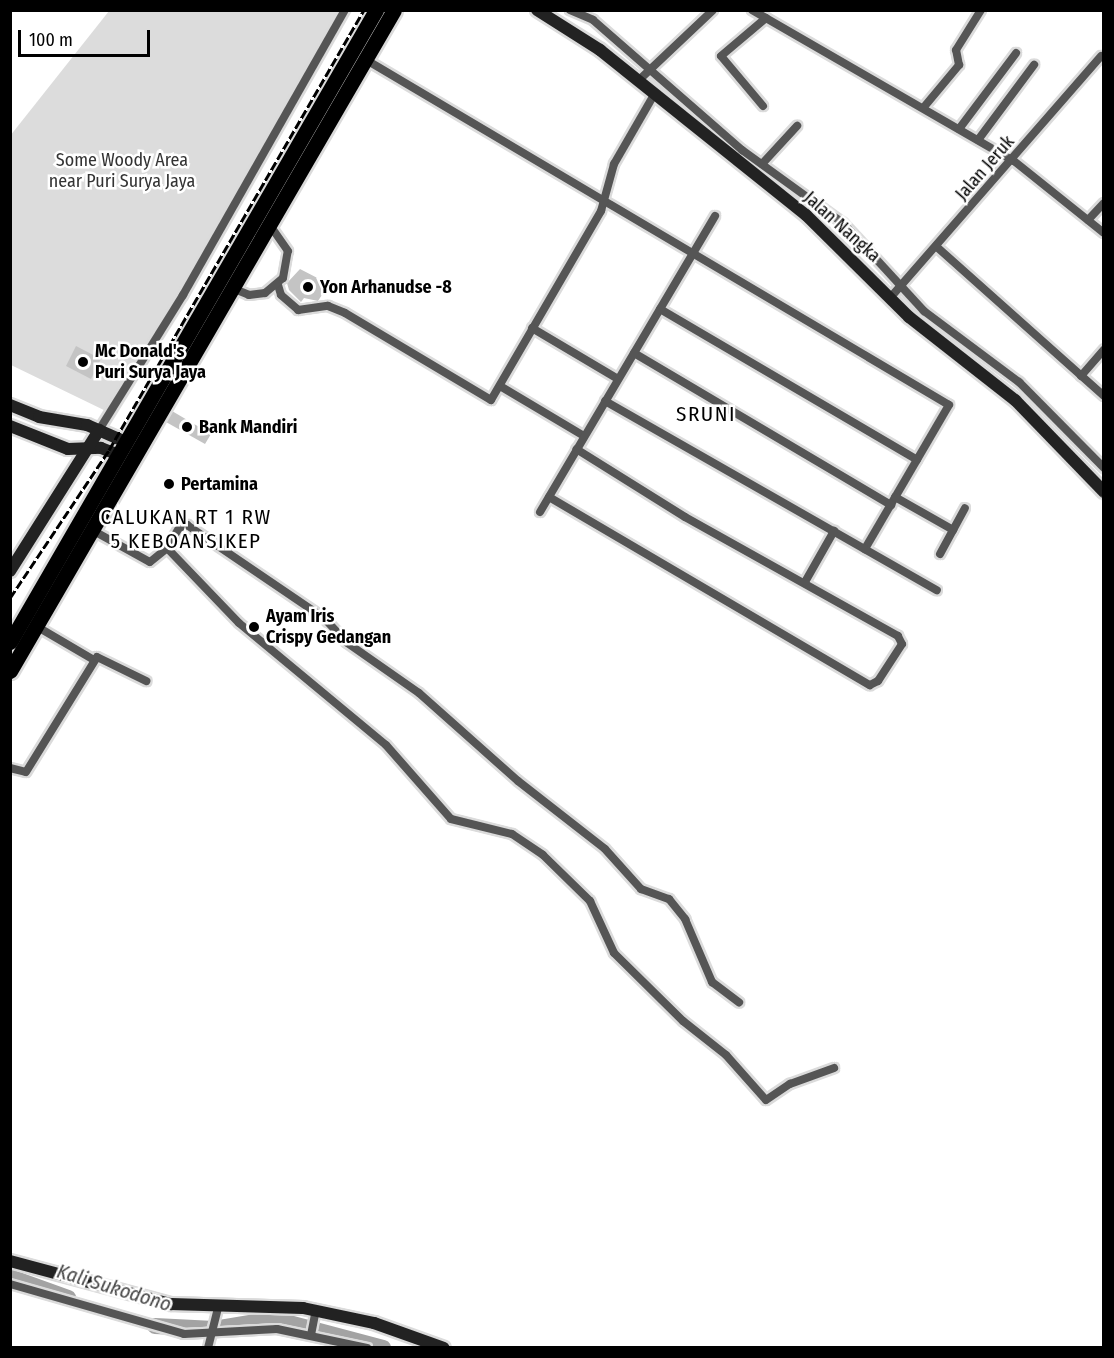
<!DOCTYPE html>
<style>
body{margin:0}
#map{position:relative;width:1114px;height:1358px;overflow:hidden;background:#fff;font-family:"Fira Sans Condensed",sans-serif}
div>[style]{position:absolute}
.green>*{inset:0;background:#dcdcdc}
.stream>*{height:3px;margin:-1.5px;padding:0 1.5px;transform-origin:1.5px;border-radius:1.5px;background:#a3a3a3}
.river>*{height:16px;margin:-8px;padding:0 8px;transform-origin:8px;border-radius:8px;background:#a3a3a3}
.building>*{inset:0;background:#c4c4c4}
.roads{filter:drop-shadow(2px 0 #dbdbdb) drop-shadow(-2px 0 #dbdbdb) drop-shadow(0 2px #dbdbdb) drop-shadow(0 -2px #dbdbdb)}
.street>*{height:8px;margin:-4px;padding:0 4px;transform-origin:4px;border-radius:4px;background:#555}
.secondary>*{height:12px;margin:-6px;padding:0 6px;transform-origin:6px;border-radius:6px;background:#222}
.highway>*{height:15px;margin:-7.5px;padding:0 7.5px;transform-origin:7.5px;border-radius:7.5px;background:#000}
.rail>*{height:3px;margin-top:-1.5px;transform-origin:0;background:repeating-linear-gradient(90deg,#000 0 9px,transparent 0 12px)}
.dots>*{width:16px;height:16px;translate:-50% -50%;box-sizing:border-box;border:3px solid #fff;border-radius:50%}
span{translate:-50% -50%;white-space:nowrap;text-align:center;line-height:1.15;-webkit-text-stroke:5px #fff;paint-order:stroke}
.park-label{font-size:18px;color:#333}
.street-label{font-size:18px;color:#000}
.poi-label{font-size:18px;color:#000;font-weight:700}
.left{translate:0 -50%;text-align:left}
.water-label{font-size:20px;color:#444;font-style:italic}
.quarter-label{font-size:21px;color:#000;letter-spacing:1.5px}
.frame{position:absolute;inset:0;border:12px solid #000;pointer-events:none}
.scale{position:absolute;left:18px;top:30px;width:132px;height:27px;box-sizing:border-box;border:3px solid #000;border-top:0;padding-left:8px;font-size:18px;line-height:21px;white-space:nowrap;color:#000;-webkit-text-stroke:4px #fff;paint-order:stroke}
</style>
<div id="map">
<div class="green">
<div style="clip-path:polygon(109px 11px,342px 11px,110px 413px,11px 365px,10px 136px)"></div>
</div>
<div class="stream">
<div style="left:838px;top:239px;width:38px;rotate:45deg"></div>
</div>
<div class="river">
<div style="left:10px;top:1277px;width:62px;rotate:19.9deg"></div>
<div style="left:155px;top:1326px;width:59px;rotate:2.9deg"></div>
<div style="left:214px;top:1329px;width:61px;rotate:-9.5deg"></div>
<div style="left:274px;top:1319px;width:113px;rotate:14.9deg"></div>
</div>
<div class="building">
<div style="clip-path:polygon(300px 269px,329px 284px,318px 301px,304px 298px,301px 302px,289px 290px,287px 283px)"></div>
<div style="clip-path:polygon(76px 346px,101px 359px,91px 379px,66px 366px)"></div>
<div style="clip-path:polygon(172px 411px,211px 434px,205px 444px,166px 422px)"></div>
</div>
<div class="roads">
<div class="street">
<div style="left:570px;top:10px;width:25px;rotate:23deg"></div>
<div style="left:593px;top:20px;width:198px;rotate:41.1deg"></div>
<div style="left:742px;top:150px;width:125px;rotate:35.9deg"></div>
<div style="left:843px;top:223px;width:120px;rotate:47.4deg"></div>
<div style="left:924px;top:311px;width:119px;rotate:36.8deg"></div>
<div style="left:1019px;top:382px;width:121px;rotate:45.3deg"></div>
<div style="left:752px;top:10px;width:302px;rotate:30deg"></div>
<div style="left:1014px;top:161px;width:115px;rotate:38.7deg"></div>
<div style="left:363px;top:58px;width:681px;rotate:30.63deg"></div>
<div style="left:949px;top:405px;width:167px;rotate:120.3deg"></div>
<div style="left:638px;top:81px;width:103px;rotate:-43.4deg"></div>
<div style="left:763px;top:106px;width:65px;rotate:-130deg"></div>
<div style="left:721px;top:56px;width:59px;rotate:-40.2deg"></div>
<div style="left:924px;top:107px;width:55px;rotate:-50.2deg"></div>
<div style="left:959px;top:65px;width:15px;rotate:-101deg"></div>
<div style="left:956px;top:50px;width:47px;rotate:-58deg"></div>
<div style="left:959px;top:129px;width:95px;rotate:-53.1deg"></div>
<div style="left:978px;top:140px;width:94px;rotate:-53.3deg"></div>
<div style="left:762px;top:164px;width:52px;rotate:-47.4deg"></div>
<div style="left:1088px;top:220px;width:23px;rotate:-47deg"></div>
<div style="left:938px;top:248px;width:222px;rotate:41.7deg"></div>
<div style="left:278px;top:285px;width:10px;rotate:73deg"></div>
<div style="left:281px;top:295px;width:23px;rotate:41deg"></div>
<div style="left:298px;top:310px;width:30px;rotate:-8deg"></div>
<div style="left:328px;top:306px;width:18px;rotate:22deg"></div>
<div style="left:345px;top:313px;width:170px;rotate:30.8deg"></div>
<div style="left:491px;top:400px;width:219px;rotate:-59.8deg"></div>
<div style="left:601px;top:211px;width:49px;rotate:-74.5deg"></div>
<div style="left:614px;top:164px;width:82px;rotate:-60deg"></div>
<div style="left:232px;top:288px;width:18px;rotate:22deg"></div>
<div style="left:249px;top:295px;width:16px;rotate:-7deg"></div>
<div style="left:265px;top:293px;width:23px;rotate:-40deg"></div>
<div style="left:283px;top:278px;width:27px;rotate:-80deg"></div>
<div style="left:288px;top:251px;width:33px;rotate:-125deg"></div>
<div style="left:890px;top:298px;width:321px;rotate:-48.9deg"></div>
<div style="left:660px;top:309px;width:298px;rotate:30.4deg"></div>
<div style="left:532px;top:328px;width:100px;rotate:30.7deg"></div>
<div style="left:634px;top:353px;width:299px;rotate:30.6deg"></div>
<div style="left:1081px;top:376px;width:35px;rotate:-49deg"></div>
<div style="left:500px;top:386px;width:98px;rotate:30.8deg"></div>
<div style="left:605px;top:401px;width:382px;rotate:29.7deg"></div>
<div style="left:99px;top:430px;width:159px;rotate:-58.1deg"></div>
<div style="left:183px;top:295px;width:328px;rotate:-60.4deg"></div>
<div style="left:549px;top:497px;width:372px;rotate:30.4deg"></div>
<div style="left:870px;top:685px;width:9px;rotate:-27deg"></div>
<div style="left:878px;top:681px;width:44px;rotate:-57deg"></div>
<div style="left:902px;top:644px;width:9px;rotate:-117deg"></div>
<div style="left:898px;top:636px;width:244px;rotate:-150.8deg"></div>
<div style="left:685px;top:517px;width:128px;rotate:-148deg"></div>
<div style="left:895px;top:497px;width:67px;rotate:29.6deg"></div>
<div style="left:540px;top:512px;width:344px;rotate:-59.4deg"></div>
<div style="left:92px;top:530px;width:66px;rotate:28.9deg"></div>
<div style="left:150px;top:562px;width:22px;rotate:-39deg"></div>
<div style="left:167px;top:548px;width:23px;rotate:-59deg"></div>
<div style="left:179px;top:528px;width:9px;rotate:-21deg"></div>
<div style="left:187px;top:525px;width:166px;rotate:34.2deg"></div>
<div style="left:324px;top:618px;width:33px;rotate:47deg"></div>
<div style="left:346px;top:642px;width:89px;rotate:34.9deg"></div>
<div style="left:419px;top:693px;width:132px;rotate:41.6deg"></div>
<div style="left:518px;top:781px;width:110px;rotate:38deg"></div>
<div style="left:605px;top:849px;width:54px;rotate:48deg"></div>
<div style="left:641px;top:889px;width:30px;rotate:20deg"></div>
<div style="left:669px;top:899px;width:26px;rotate:51deg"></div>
<div style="left:685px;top:919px;width:69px;rotate:66.8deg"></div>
<div style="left:712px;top:982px;width:34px;rotate:37deg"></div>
<div style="left:167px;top:548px;width:104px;rotate:46.2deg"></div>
<div style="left:239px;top:623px;width:191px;rotate:39.7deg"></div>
<div style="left:386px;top:745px;width:98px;rotate:48.7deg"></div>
<div style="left:451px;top:819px;width:63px;rotate:13.8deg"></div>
<div style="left:512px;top:834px;width:37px;rotate:34deg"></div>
<div style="left:543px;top:855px;width:66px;rotate:44.4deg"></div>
<div style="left:590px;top:901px;width:57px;rotate:65.2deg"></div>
<div style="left:614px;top:953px;width:97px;rotate:44.6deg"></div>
<div style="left:683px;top:1021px;width:55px;rotate:38.3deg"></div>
<div style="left:726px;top:1055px;width:60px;rotate:48.4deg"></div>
<div style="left:766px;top:1100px;width:29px;rotate:-34deg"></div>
<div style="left:790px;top:1084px;width:47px;rotate:-20deg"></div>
<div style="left:940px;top:554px;width:52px;rotate:-61.5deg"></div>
<div style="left:805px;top:582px;width:59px;rotate:-60.4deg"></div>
<div style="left:36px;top:626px;width:67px;rotate:30.4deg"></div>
<div style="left:10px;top:768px;width:16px;rotate:14deg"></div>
<div style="left:26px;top:772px;width:135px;rotate:-58.3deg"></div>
<div style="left:97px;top:657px;width:55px;rotate:26.1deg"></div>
<div style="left:10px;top:1284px;width:181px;rotate:16deg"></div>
<div style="left:184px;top:1334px;width:93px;rotate:-3.1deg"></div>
<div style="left:277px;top:1329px;width:92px;rotate:11.9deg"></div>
<div style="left:311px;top:1335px;width:25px;rotate:-79deg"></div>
<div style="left:208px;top:1348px;width:41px;rotate:-76deg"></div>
</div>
<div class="secondary">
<div style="left:537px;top:10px;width:75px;rotate:32.4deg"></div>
<div style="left:600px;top:50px;width:264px;rotate:38.7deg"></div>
<div style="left:806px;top:215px;width:145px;rotate:44.7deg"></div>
<div style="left:909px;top:317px;width:135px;rotate:38.1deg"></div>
<div style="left:1015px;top:400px;width:128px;rotate:45.9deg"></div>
<div style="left:10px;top:405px;width:31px;rotate:22deg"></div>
<div style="left:39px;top:417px;width:49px;rotate:9.5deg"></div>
<div style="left:87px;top:425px;width:43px;rotate:23.6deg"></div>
<div style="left:10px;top:426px;width:62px;rotate:21.6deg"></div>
<div style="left:68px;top:449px;width:33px;rotate:-2deg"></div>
<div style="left:101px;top:448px;width:19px;rotate:21deg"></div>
<div style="left:10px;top:571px;width:167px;rotate:-57.7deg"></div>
<div style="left:10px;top:1261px;width:167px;rotate:15deg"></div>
<div style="left:171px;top:1304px;width:132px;rotate:1.7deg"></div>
<div style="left:303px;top:1308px;width:73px;rotate:11.9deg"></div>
<div style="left:374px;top:1323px;width:74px;rotate:19.7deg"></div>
</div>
<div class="highway">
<div style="left:10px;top:642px;width:730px;rotate:-59.92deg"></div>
<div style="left:10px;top:671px;width:764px;rotate:-59.85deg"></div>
</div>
</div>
<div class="rail">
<div style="left:10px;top:598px;width:178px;rotate:-56.2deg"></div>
<div style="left:109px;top:450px;width:509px;rotate:-59.91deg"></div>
</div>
<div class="dots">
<div style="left:308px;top:287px;background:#000"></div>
<div style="left:83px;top:362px;background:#000"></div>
<div style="left:187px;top:427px;background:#000"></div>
<div style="left:169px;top:484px;background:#000"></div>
<div style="left:254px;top:627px;background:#000"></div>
</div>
<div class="park-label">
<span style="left:122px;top:171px">Some Woody Area<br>near Puri Surya Jaya</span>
</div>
<div class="street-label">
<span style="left:985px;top:168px;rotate:-49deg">Jalan Jeruk</span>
<span style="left:842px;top:227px;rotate:42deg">Jalan Nangka</span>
</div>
<div class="poi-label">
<span class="left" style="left:320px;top:287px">Yon Arhanudse -8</span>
<span class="left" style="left:95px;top:362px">Mc Donald's<br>Puri Surya Jaya</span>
<span class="left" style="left:199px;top:427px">Bank Mandiri</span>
<span class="left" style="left:181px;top:484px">Pertamina</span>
<span class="left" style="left:266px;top:627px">Ayam Iris<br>Crispy Gedangan</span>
</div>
<div class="water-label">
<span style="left:114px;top:1288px;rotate:17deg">Kali Sukodono</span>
</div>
<div class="quarter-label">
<span style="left:706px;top:414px">SRUNI</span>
<span style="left:186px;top:529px">CALUKAN RT 1 RW<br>5 KEBOANSIKEP</span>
</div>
<div class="frame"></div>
<div class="scale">100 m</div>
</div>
